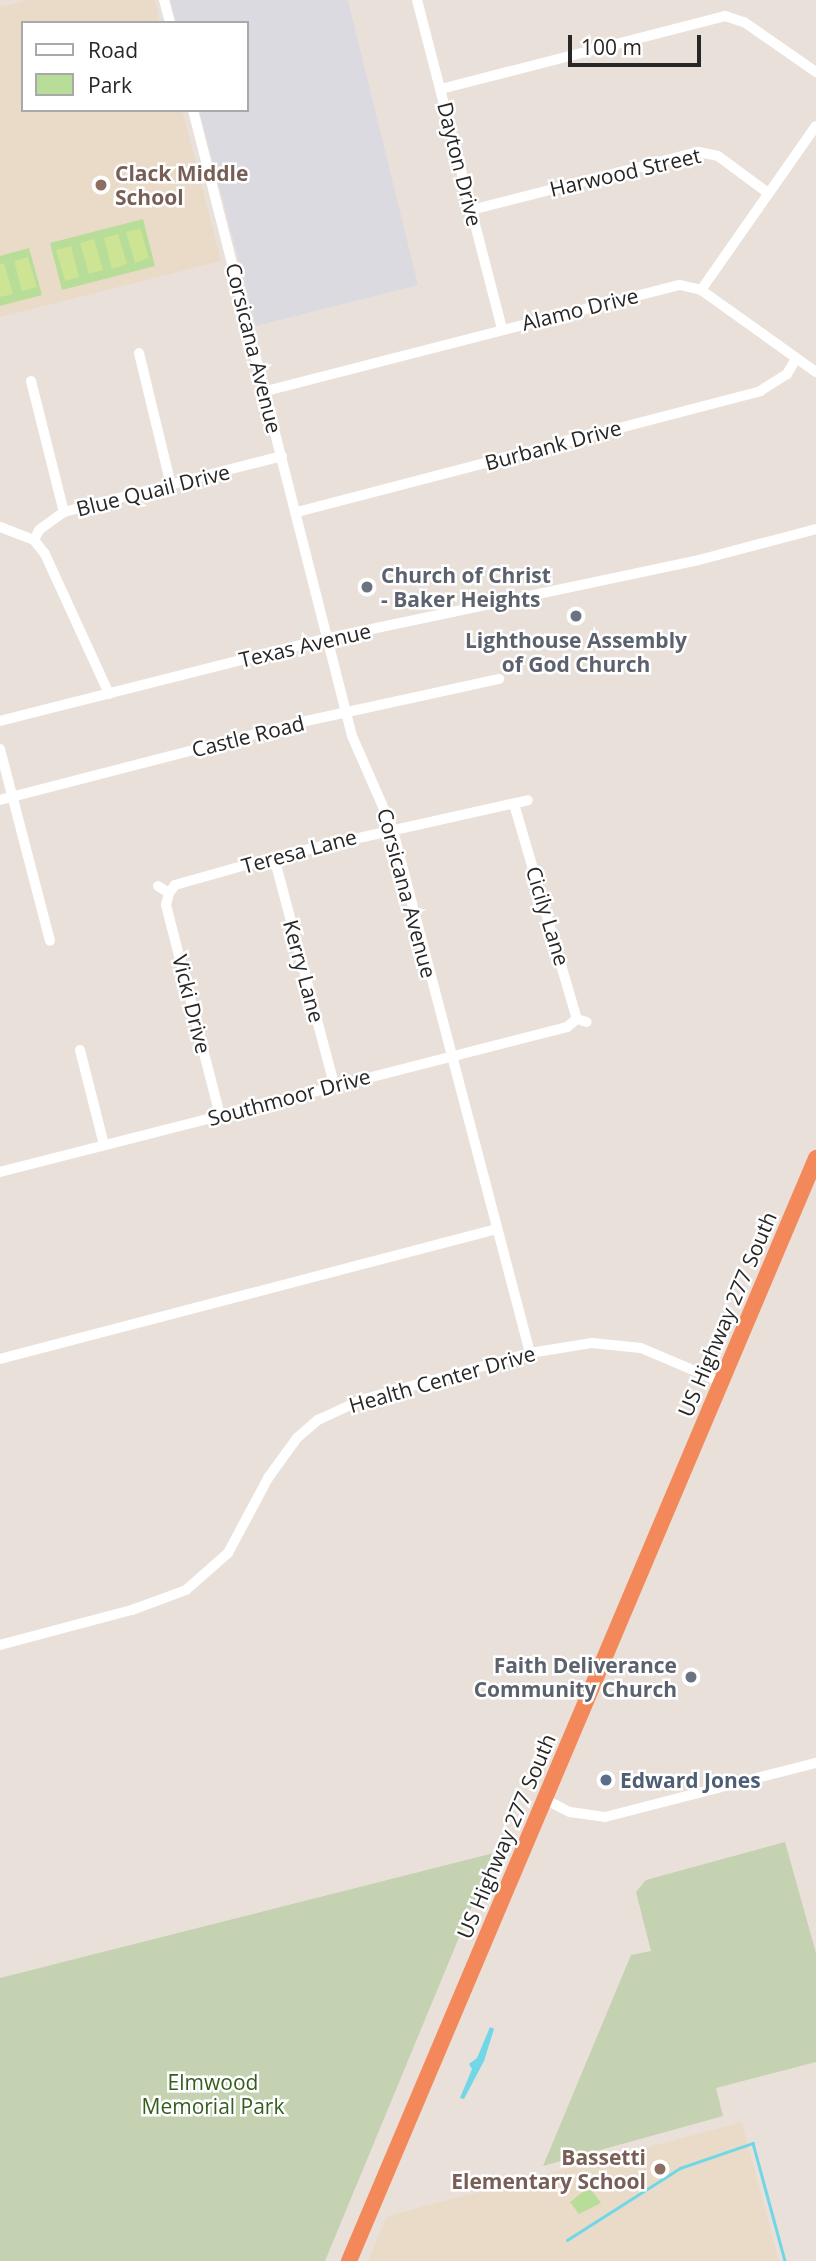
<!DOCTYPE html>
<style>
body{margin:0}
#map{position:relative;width:816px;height:2261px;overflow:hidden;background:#e9e0d9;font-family:"Open Sans",sans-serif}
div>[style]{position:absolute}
.industrial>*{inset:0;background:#dbdae1}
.education>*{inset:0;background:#eadbc9}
.green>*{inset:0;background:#b8dd98}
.cemetery>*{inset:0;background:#c5d2b1}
.pitch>*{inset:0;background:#cce494}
.water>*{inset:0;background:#71d6e6}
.stream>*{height:2.5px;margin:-1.25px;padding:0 1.25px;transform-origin:1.25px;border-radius:1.25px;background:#71d6e6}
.minor>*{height:10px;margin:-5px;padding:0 5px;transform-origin:5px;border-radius:5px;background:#fff}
.highway>*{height:16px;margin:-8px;padding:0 8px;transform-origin:8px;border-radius:8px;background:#f3895a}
.dots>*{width:19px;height:19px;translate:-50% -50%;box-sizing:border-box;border:4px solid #fff;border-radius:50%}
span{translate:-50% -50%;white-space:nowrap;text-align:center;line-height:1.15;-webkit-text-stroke:5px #fff;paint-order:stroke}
.street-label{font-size:21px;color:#272727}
.education-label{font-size:21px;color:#785e54;font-weight:700}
.left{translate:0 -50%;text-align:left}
.right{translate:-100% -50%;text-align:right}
.worship-label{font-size:21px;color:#5b616d;font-weight:700}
.service-label{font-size:21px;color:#4e5e75;font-weight:700}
.park-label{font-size:21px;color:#335e1d}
.legend{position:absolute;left:21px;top:21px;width:228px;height:91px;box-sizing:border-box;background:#fff;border:2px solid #a9a9a9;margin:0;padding:9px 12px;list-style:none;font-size:21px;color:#272727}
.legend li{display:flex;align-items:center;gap:14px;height:35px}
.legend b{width:35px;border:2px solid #a9a9a9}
.scale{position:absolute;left:568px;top:35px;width:133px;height:32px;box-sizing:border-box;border:4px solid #272727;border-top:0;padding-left:9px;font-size:21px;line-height:24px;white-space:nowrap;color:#272727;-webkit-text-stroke:5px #fff;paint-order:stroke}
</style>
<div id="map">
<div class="industrial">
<div style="clip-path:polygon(170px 0,348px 0,418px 285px,256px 326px,199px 110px,247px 110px,247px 23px,176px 23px)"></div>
</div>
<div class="education">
<div style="clip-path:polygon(29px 0,155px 0,160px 23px,23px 23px,23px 110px,182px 110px,221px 261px,0 317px,0 7px)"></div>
<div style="clip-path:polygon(742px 2122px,779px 2261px,368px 2261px,387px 2216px)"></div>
</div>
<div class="green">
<div style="clip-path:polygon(143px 219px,155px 266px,62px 290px,50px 243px)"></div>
<div style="clip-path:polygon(29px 248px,42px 295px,0 306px,0 256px)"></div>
<div style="clip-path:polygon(585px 2190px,592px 2191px,601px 2203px,579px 2214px,570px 2202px)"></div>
</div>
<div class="cemetery">
<div style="clip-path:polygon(785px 1842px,816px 1953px,816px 2062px,716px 2088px,723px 2116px,543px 2166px,631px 1955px,651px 1951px,636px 1892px,646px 1880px)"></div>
<div style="clip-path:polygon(494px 1853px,325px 2261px,0 2261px,0 1978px)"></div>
</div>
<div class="pitch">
<div style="clip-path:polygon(140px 228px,149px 258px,135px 263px,126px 232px)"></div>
<div style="clip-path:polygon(118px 234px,127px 264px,112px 269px,104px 238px)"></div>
<div style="clip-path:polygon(94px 239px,103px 270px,89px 274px,80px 243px)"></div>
<div style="clip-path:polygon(71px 246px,79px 277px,65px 281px,56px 250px)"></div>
<div style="clip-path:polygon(28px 257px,37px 287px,22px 291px,14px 261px)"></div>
<div style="clip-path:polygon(4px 263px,13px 294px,0 297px,0 264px)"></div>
</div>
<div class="water">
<div style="clip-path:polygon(490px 2027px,494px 2029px,484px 2061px,464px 2099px,460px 2098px,472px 2069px,469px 2064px,477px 2058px)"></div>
</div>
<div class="stream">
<div style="left:567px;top:2240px;width:134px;rotate:-32.5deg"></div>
<div style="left:680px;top:2168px;width:77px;rotate:-18.9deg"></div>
<div style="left:753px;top:2143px;width:122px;rotate:74.8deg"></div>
</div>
<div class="minor">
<div style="left:164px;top:0;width:24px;rotate:75deg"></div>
<div style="left:417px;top:0;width:340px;rotate:75.5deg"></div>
<div style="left:441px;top:89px;width:293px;rotate:-14.4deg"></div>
<div style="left:725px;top:16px;width:20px;rotate:18deg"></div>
<div style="left:744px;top:22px;width:88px;rotate:34.8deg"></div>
<div style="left:193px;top:110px;width:646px;rotate:75.75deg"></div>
<div style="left:352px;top:736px;width:99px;rotate:66.3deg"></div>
<div style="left:392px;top:827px;width:544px;rotate:75.3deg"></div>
<div style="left:471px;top:210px;width:235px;rotate:-14.3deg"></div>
<div style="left:699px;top:152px;width:19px;rotate:12deg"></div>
<div style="left:718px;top:156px;width:62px;rotate:36.5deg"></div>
<div style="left:701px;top:290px;width:141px;rotate:35.5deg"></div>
<div style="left:139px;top:353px;width:136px;rotate:76.4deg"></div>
<div style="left:31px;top:381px;width:135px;rotate:75.9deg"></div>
<div style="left:266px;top:391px;width:427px;rotate:-14.4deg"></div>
<div style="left:680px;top:285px;width:22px;rotate:13deg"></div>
<div style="left:701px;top:290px;width:200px;rotate:-55deg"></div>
<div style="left:297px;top:512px;width:479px;rotate:-14.6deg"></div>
<div style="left:760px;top:391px;width:32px;rotate:-32deg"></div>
<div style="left:787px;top:374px;width:17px;rotate:-59deg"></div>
<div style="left:0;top:527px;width:36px;rotate:21deg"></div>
<div style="left:34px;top:540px;width:18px;rotate:52deg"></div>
<div style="left:45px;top:554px;width:154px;rotate:65.4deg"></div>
<div style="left:34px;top:540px;width:11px;rotate:-63deg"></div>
<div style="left:39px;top:530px;width:31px;rotate:-36deg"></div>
<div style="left:64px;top:512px;width:225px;rotate:-14.4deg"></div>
<div style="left:0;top:721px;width:339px;rotate:-14.2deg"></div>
<div style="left:329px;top:638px;width:374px;rotate:-11.9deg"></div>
<div style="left:695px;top:561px;width:125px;rotate:-14.8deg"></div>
<div style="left:0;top:749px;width:198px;rotate:75.4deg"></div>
<div style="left:0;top:800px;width:307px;rotate:-14.5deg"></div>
<div style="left:297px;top:723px;width:207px;rotate:-12.3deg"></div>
<div style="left:514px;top:804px;width:224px;rotate:73.7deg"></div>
<div style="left:577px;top:1019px;width:10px;rotate:17deg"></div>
<div style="left:274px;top:857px;width:235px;rotate:75.2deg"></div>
<div style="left:158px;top:886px;width:13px;rotate:32deg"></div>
<div style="left:169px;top:893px;width:10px;rotate:-53deg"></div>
<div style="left:175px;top:885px;width:103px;rotate:-15.8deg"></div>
<div style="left:274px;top:857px;width:260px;rotate:-12.6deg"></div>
<div style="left:169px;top:893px;width:12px;rotate:104deg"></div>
<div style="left:166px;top:905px;width:217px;rotate:75.6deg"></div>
<div style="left:80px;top:1050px;width:98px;rotate:75.8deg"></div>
<div style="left:0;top:1172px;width:585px;rotate:-14.34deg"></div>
<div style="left:567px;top:1027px;width:13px;rotate:-39deg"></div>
<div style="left:0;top:1359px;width:514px;rotate:-14.66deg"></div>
<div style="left:0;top:1645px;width:137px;rotate:-14.9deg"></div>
<div style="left:132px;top:1610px;width:58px;rotate:-20.3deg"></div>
<div style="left:186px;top:1590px;width:56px;rotate:-41.4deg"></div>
<div style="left:228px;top:1553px;width:85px;rotate:-61.9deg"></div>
<div style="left:268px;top:1478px;width:49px;rotate:-54.1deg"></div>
<div style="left:297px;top:1438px;width:28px;rotate:-41deg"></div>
<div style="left:318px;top:1420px;width:47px;rotate:-24.9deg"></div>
<div style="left:361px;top:1400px;width:175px;rotate:-15.5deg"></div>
<div style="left:530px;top:1353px;width:63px;rotate:-9.2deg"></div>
<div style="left:592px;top:1343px;width:49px;rotate:5.8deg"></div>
<div style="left:641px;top:1348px;width:87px;rotate:23deg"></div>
<div style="left:544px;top:1799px;width:29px;rotate:27deg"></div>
<div style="left:570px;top:1812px;width:35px;rotate:8deg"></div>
<div style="left:605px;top:1817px;width:218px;rotate:-14.4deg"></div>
</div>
<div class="highway">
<div style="left:349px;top:2261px;width:1198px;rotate:-67.05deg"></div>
</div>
<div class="dots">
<div style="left:101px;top:185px;background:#8d6e63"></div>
<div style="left:367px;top:587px;background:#6b7280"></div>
<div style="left:576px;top:616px;background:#6b7280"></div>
<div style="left:691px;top:1677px;background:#6b7280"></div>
<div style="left:606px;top:1780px;background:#5c6f8a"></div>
<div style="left:660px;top:2169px;background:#8d6e63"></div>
</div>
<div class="street-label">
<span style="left:460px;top:164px;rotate:76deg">Dayton Drive</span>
<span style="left:625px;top:172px;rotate:-13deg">Harwood Street</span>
<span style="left:580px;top:309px;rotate:-14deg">Alamo Drive</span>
<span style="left:254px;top:348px;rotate:76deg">Corsicana Avenue</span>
<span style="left:553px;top:445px;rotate:-15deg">Burbank Drive</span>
<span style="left:153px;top:490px;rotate:-14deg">Blue Quail Drive</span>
<span style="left:305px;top:645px;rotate:-13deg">Texas Avenue</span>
<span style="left:248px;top:736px;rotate:-14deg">Castle Road</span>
<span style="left:299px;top:851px;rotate:-15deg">Teresa Lane</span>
<span style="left:407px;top:893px;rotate:75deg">Corsicana Avenue</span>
<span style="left:548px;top:916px;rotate:73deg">Cicily Lane</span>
<span style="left:304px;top:971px;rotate:75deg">Kerry Lane</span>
<span style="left:192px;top:1004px;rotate:76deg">Vicki Drive</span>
<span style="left:289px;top:1097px;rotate:-15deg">Southmoor Drive</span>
<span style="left:727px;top:1314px;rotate:-67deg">US Highway 277 South</span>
<span style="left:442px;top:1379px;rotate:-16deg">Health Center Drive</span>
<span style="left:506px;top:1836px;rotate:-67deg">US Highway 277 South</span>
</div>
<div class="education-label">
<span class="left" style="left:115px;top:185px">Clack Middle<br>School</span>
<span class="right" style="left:646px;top:2169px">Bassetti<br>Elementary School</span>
</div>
<div class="worship-label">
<span class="left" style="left:381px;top:587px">Church of Christ<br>- Baker Heights</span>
<span style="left:576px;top:652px">Lighthouse Assembly<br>of God Church</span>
<span class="right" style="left:677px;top:1677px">Faith Deliverance<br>Community Church</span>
</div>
<div class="service-label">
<span class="left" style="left:620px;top:1780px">Edward Jones</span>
</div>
<div class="park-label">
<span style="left:213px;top:2094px">Elmwood<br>Memorial Park</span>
</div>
<ul class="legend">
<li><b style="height:9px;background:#fff"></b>Road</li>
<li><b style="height:19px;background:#b8dd98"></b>Park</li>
</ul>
<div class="scale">100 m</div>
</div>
